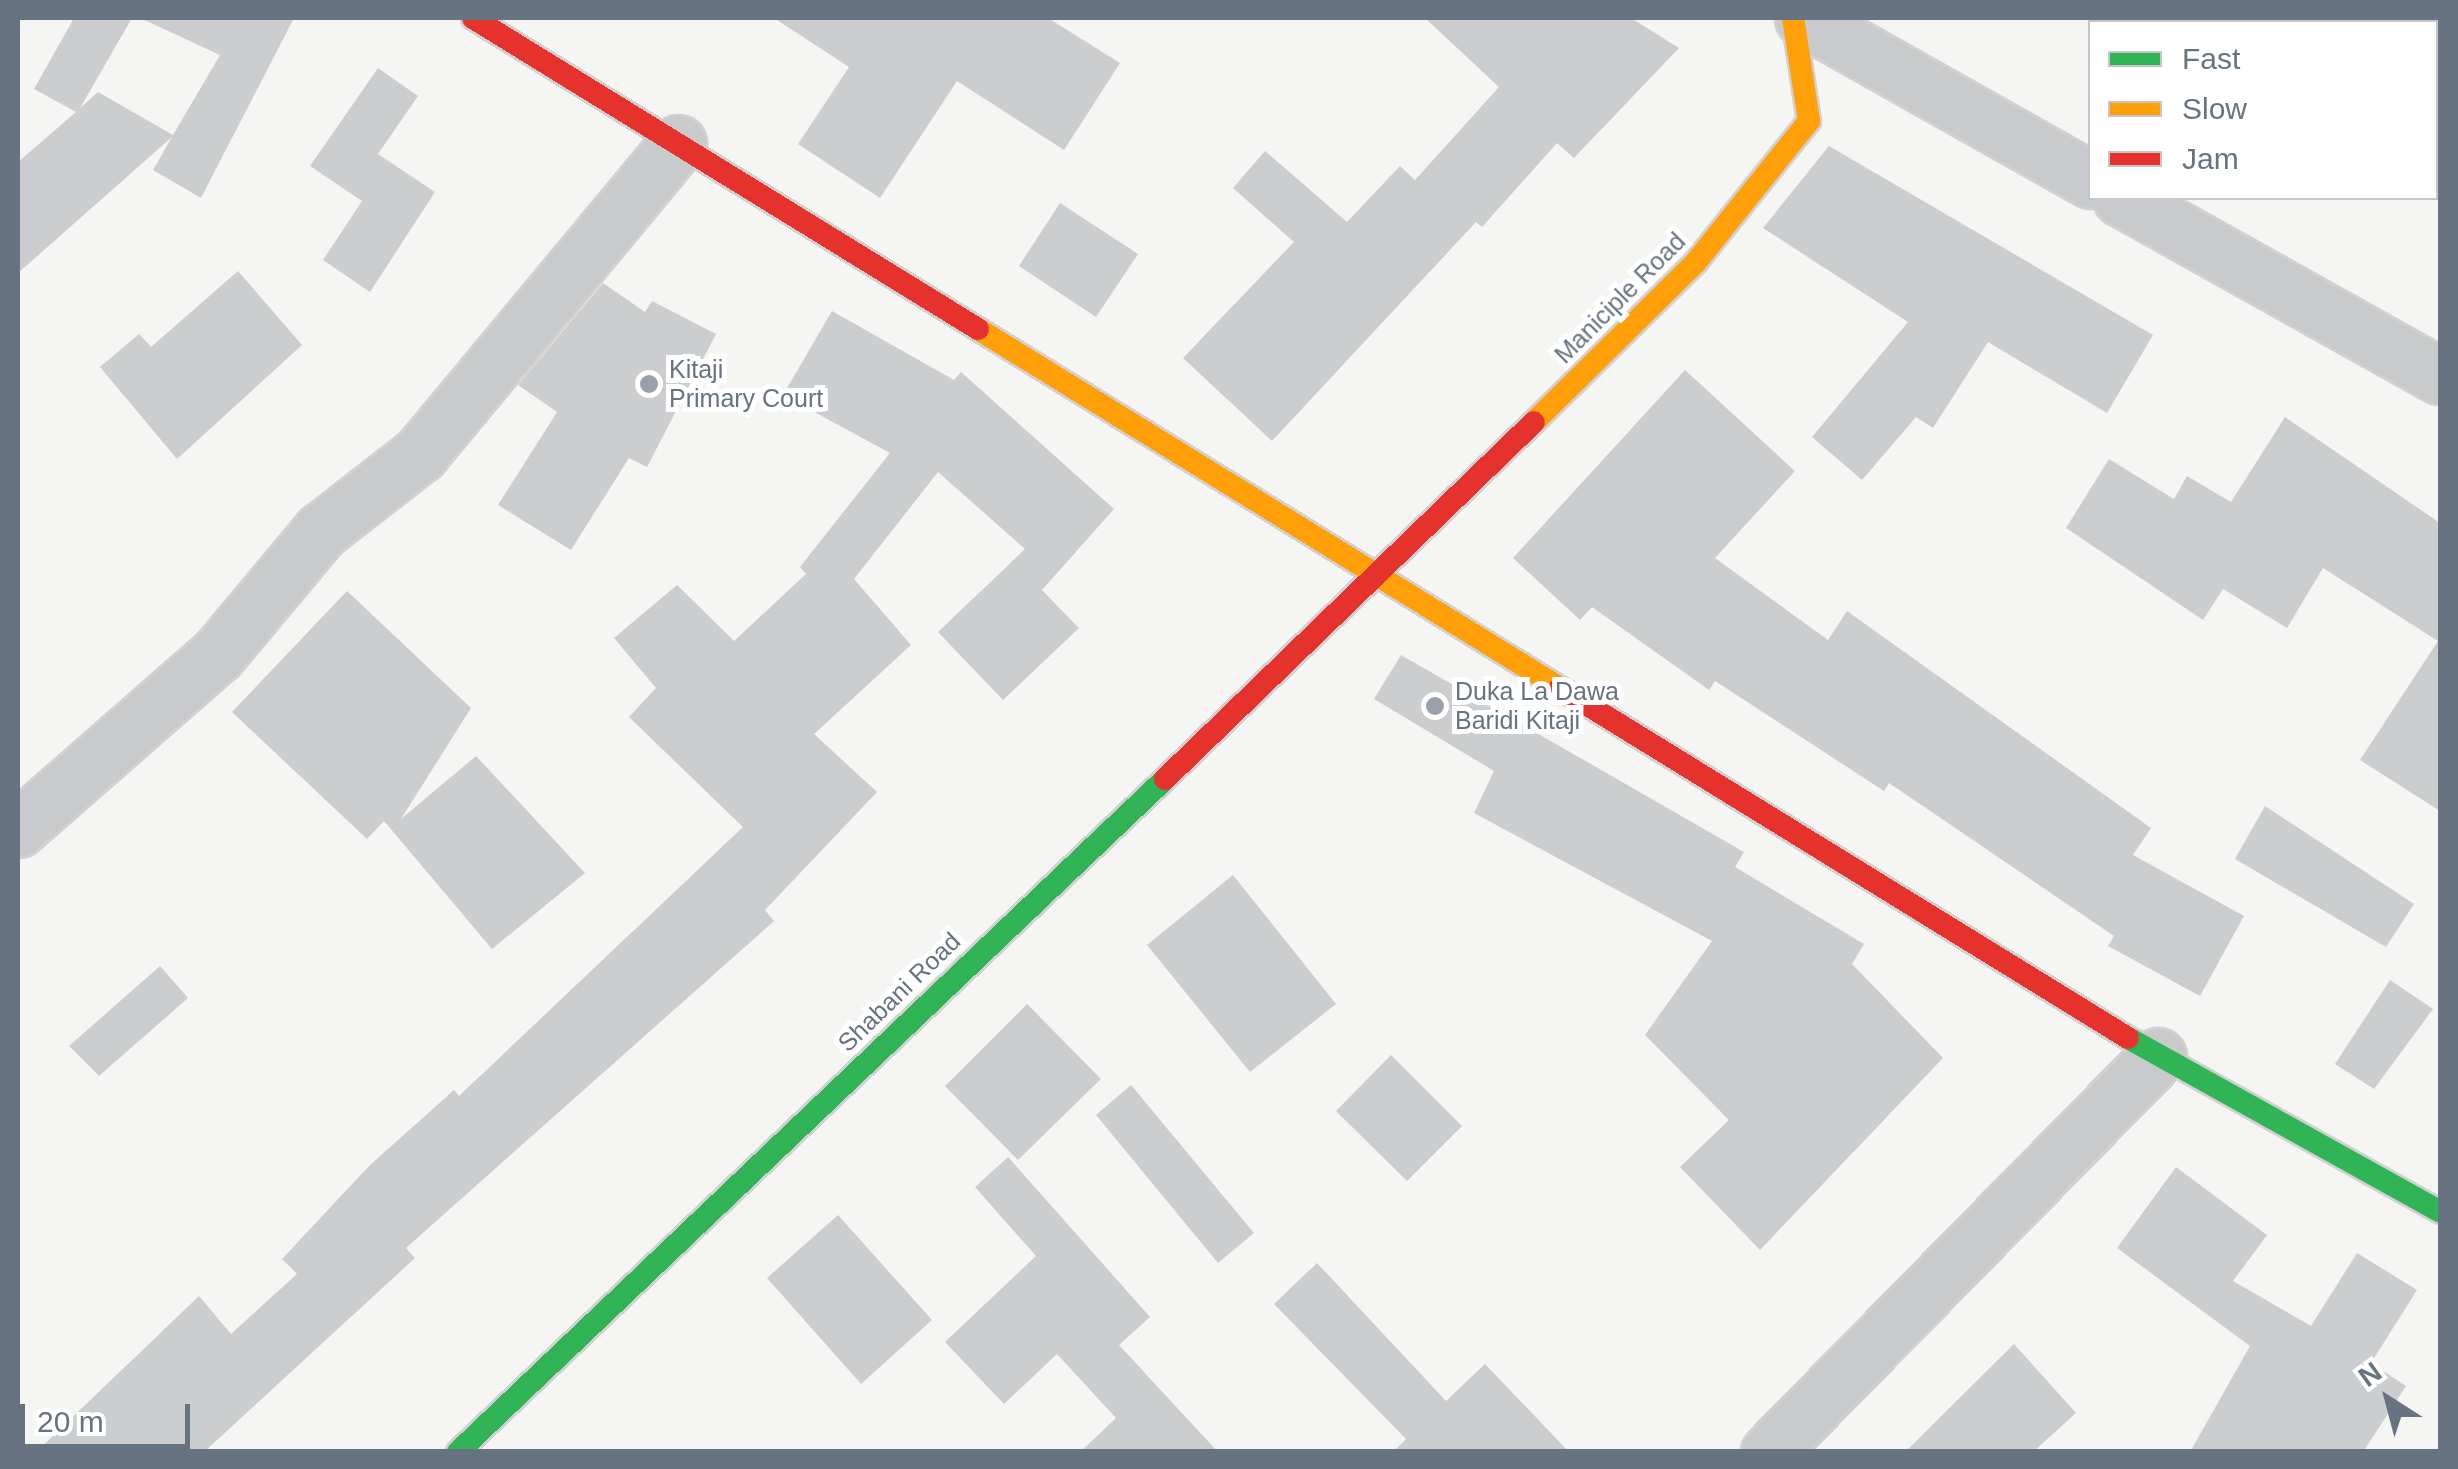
<!DOCTYPE html>
<style>
body{margin:0}
#map{position:relative;width:2458px;height:1469px;overflow:hidden;background:#f5f5f4;font-family:Arial,sans-serif}
div>[style]{position:absolute}
.building>*{inset:0;background:#cccdce}
.roads{filter:drop-shadow(2px 0 #d1d1d2) drop-shadow(-2px 0 #d1d1d2) drop-shadow(0 2px #d1d1d2) drop-shadow(0 -2px #d1d1d2)}
.street>*{height:55px;margin:-27.5px;padding:0 27.5px;transform-origin:27.5px;border-radius:27.5px;background:#c9cacb}
.fast>*{height:22px;margin:-11px;padding:0 11px;transform-origin:11px;border-radius:11px;background:#30b455}
.slow>*{height:22px;margin:-11px;padding:0 11px;transform-origin:11px;border-radius:11px;background:#ff9f0a}
.jam>*{height:22px;margin:-11px;padding:0 11px;transform-origin:11px;border-radius:11px;background:#e5322d}
.dots>*{width:28px;height:28px;translate:-50% -50%;box-sizing:border-box;border:5px solid #fff;border-radius:50%}
span{translate:-50% -50%;white-space:nowrap;text-align:center;line-height:1.15;-webkit-text-stroke:10px #fff;paint-order:stroke}
.street-label{font-size:25px;color:#687381}
.poi-label{font-size:25px;color:#687381}
.left{translate:0 -50%;text-align:left}
.frame{position:absolute;inset:0;border:20px solid #687381;pointer-events:none}
.legend{position:absolute;left:2088px;top:20px;width:350px;height:180px;box-sizing:border-box;background:#fff;border:2px solid #c3c7cd;margin:0;padding:12px 18px;list-style:none;font-size:30px;color:#687381}
.legend li{display:flex;align-items:center;gap:20px;height:50px}
.legend b{width:50px;border:2px solid #c3c7cd}
.north{position:absolute;left:2338px;top:1349px;width:100px;height:100px;-webkit-text-stroke:8px #fff;paint-order:stroke;rotate:324deg;font-size:28px;font-weight:700;line-height:40px;text-align:center;color:#687381}
.north::after{content:'';display:block;margin:auto;width:35px;height:45px;background:#687381;clip-path:polygon(50% 0,100% 100%,50% 72%,0 100%)}
.scale{position:absolute;left:20px;top:1404px;width:170px;height:45px;box-sizing:border-box;border:5px solid #687381;border-top:0;padding-left:12px;font-size:30px;line-height:35px;white-space:nowrap;color:#687381;-webkit-text-stroke:8px #fff;paint-order:stroke}
</style>
<div id="map">
<div class="building">
<div style="clip-path:polygon(74px 18px,132px 18px,80px 108px,98px 92px,173px 135px,220px 55px,140px 18px,294px 18px,201px 198px,153px 170px,172px 137px,18px 273px,18px 162px,76px 112px,34px 89px)"></div>
<div style="clip-path:polygon(774px 18px,1048px 18px,1120px 63px,1064px 150px,957px 81px,880px 198px,798px 144px,849px 67px)"></div>
<div style="clip-path:polygon(1425px 18px,1631px 18px,1679px 48px,1574px 158px,1557px 143px,1482px 227px,1476px 222px,1272px 441px,1183px 358px,1294px 242px,1233px 188px,1265px 151px,1347px 222px,1400px 166px,1415px 180px,1499px 87px)"></div>
<div style="clip-path:polygon(378px 68px,418px 96px,378px 154px,435px 192px,370px 292px,323px 260px,362px 201px,310px 166px)"></div>
<div style="clip-path:polygon(1829px 146px,2153px 335px,2107px 413px,1988px 342px,1933px 428px,1916px 417px,1862px 480px,1812px 437px,1908px 322px,1763px 228px)"></div>
<div style="clip-path:polygon(1060px 203px,1138px 254px,1096px 317px,1019px 266px)"></div>
<div style="clip-path:polygon(238px 271px,302px 345px,177px 459px,100px 367px,139px 334px,151px 347px)"></div>
<div style="clip-path:polygon(603px 283px,645px 312px,652px 301px,716px 334px,647px 467px,629px 458px,571px 550px,498px 505px,557px 412px,518px 385px)"></div>
<div style="clip-path:polygon(832px 311px,954px 380px,961px 372px,1114px 509px,1042px 590px,1079px 628px,1003px 700px,938px 632px,1025px 549px,938px 472px,854px 579px,911px 645px,814px 734px,877px 792px,765px 910px,774px 921px,406px 1248px,415px 1258px,204px 1452px,36px 1452px,199px 1296px,231px 1334px,297px 1274px,282px 1259px,369px 1166px,454px 1090px,459px 1096px,743px 827px,629px 717px,656px 688px,614px 638px,677px 585px,734px 641px,806px 574px,800px 567px,890px 453px,783px 395px)"></div>
<div style="clip-path:polygon(1685px 370px,1795px 471px,1715px 558px,1828px 640px,1847px 611px,2151px 828px,2133px 855px,2244px 916px,2200px 996px,2108px 946px,2114px 936px,1889px 783px,1884px 791px,1715px 681px,1709px 690px,1592px 607px,1580px 620px,1513px 558px)"></div>
<div style="clip-path:polygon(2285px 417px,2440px 523px,2440px 811px,2360px 760px,2438px 641px,2323px 568px,2287px 628px,2223px 589px,2203px 620px,2066px 528px,2109px 459px,2174px 499px,2187px 476px,2231px 502px)"></div>
<div style="clip-path:polygon(347px 591px,471px 708px,401px 819px,476px 756px,585px 873px,492px 949px,384px 821px,367px 839px,232px 712px)"></div>
<div style="clip-path:polygon(1401px 655px,1744px 852px,1735px 867px,1864px 944px,1852px 964px,1943px 1058px,1760px 1250px,1680px 1167px,1729px 1120px,1645px 1035px,1712px 941px,1474px 813px,1494px 771px,1374px 699px)"></div>
<div style="clip-path:polygon(2265px 806px,2414px 904px,2386px 947px,2235px 859px)"></div>
<div style="clip-path:polygon(1233px 875px,1336px 1004px,1250px 1072px,1147px 945px)"></div>
<div style="clip-path:polygon(160px 966px,188px 998px,99px 1076px,69px 1046px)"></div>
<div style="clip-path:polygon(2390px 980px,2433px 1009px,2374px 1089px,2335px 1064px)"></div>
<div style="clip-path:polygon(1027px 1004px,1101px 1079px,1018px 1160px,945px 1086px)"></div>
<div style="clip-path:polygon(1391px 1055px,1462px 1126px,1407px 1181px,1336px 1111px)"></div>
<div style="clip-path:polygon(1131px 1085px,1254px 1233px,1218px 1263px,1096px 1115px)"></div>
<div style="clip-path:polygon(1008px 1157px,1150px 1317px,1119px 1345px,1218px 1452px,1080px 1452px,1116px 1418px,1057px 1354px,1004px 1404px,945px 1342px,1036px 1256px,975px 1187px)"></div>
<div style="clip-path:polygon(2176px 1167px,2267px 1235px,2233px 1281px,2311px 1326px,2357px 1253px,2417px 1290px,2371px 1363px,2406px 1386px,2363px 1452px,2190px 1452px,2250px 1346px,2117px 1248px)"></div>
<div style="clip-path:polygon(838px 1215px,932px 1320px,861px 1384px,767px 1278px)"></div>
<div style="clip-path:polygon(1317px 1263px,1446px 1401px,1485px 1364px,1569px 1452px,1393px 1452px,1406px 1439px,1274px 1304px)"></div>
<div style="clip-path:polygon(2014px 1344px,2076px 1413px,2033px 1452px,1905px 1452px)"></div>
</div>
<div class="roads">
<div class="street">
<div style="left:1803px;top:18px;width:330px;rotate:29.4deg"></div>
<div style="left:2121px;top:198px;width:365px;rotate:29.2deg"></div>
<div style="left:18px;top:829px;width:266px;rotate:-41.2deg"></div>
<div style="left:218px;top:654px;width:160px;rotate:-50.1deg"></div>
<div style="left:321px;top:531px;width:125px;rotate:-37.9deg"></div>
<div style="left:420px;top:454px;width:404px;rotate:-50.3deg"></div>
<div style="left:1769px;top:1452px;width:555px;rotate:-45.51deg"></div>
</div>
<div class="fast">
<div style="left:2128px;top:1038px;width:357px;rotate:29.1deg"></div>
<div style="left:458px;top:1452px;width:976px;rotate:-43.59deg"></div>
</div>
<div class="slow">
<div style="left:978px;top:329px;width:684px;rotate:31.67deg"></div>
<div style="left:1534px;top:422px;width:228px;rotate:-44.6deg"></div>
<div style="left:1696px;top:262px;width:181px;rotate:-51.3deg"></div>
<div style="left:1809px;top:121px;width:104px;rotate:-98.8deg"></div>
</div>
<div class="jam">
<div style="left:473px;top:18px;width:593px;rotate:31.63deg"></div>
<div style="left:1560px;top:688px;width:667px;rotate:31.64deg"></div>
<div style="left:1165px;top:779px;width:513px;rotate:-44.05deg"></div>
</div>
</div>
<div class="dots">
<div style="left:649px;top:384px;background:#99a0a9"></div>
<div style="left:1435px;top:706px;background:#99a0a9"></div>
</div>
<div class="street-label">
<span style="left:1620px;top:298px;rotate:-45deg">Maniciple Road</span>
<span style="left:899px;top:992px;rotate:-44deg">Shabani Road</span>
</div>
<div class="poi-label">
<span class="left" style="left:669px;top:384px">Kitaji<br>Primary Court</span>
<span class="left" style="left:1455px;top:706px">Duka La Dawa<br>Baridi Kitaji</span>
</div>
<div class="frame"></div>
<ul class="legend">
<li><b style="height:12px;background:#30b455"></b>Fast</li>
<li><b style="height:12px;background:#ff9f0a"></b>Slow</li>
<li><b style="height:12px;background:#e5322d"></b>Jam</li>
</ul>
<div class="north">N</div>
<div class="scale">20 m</div>
</div>
